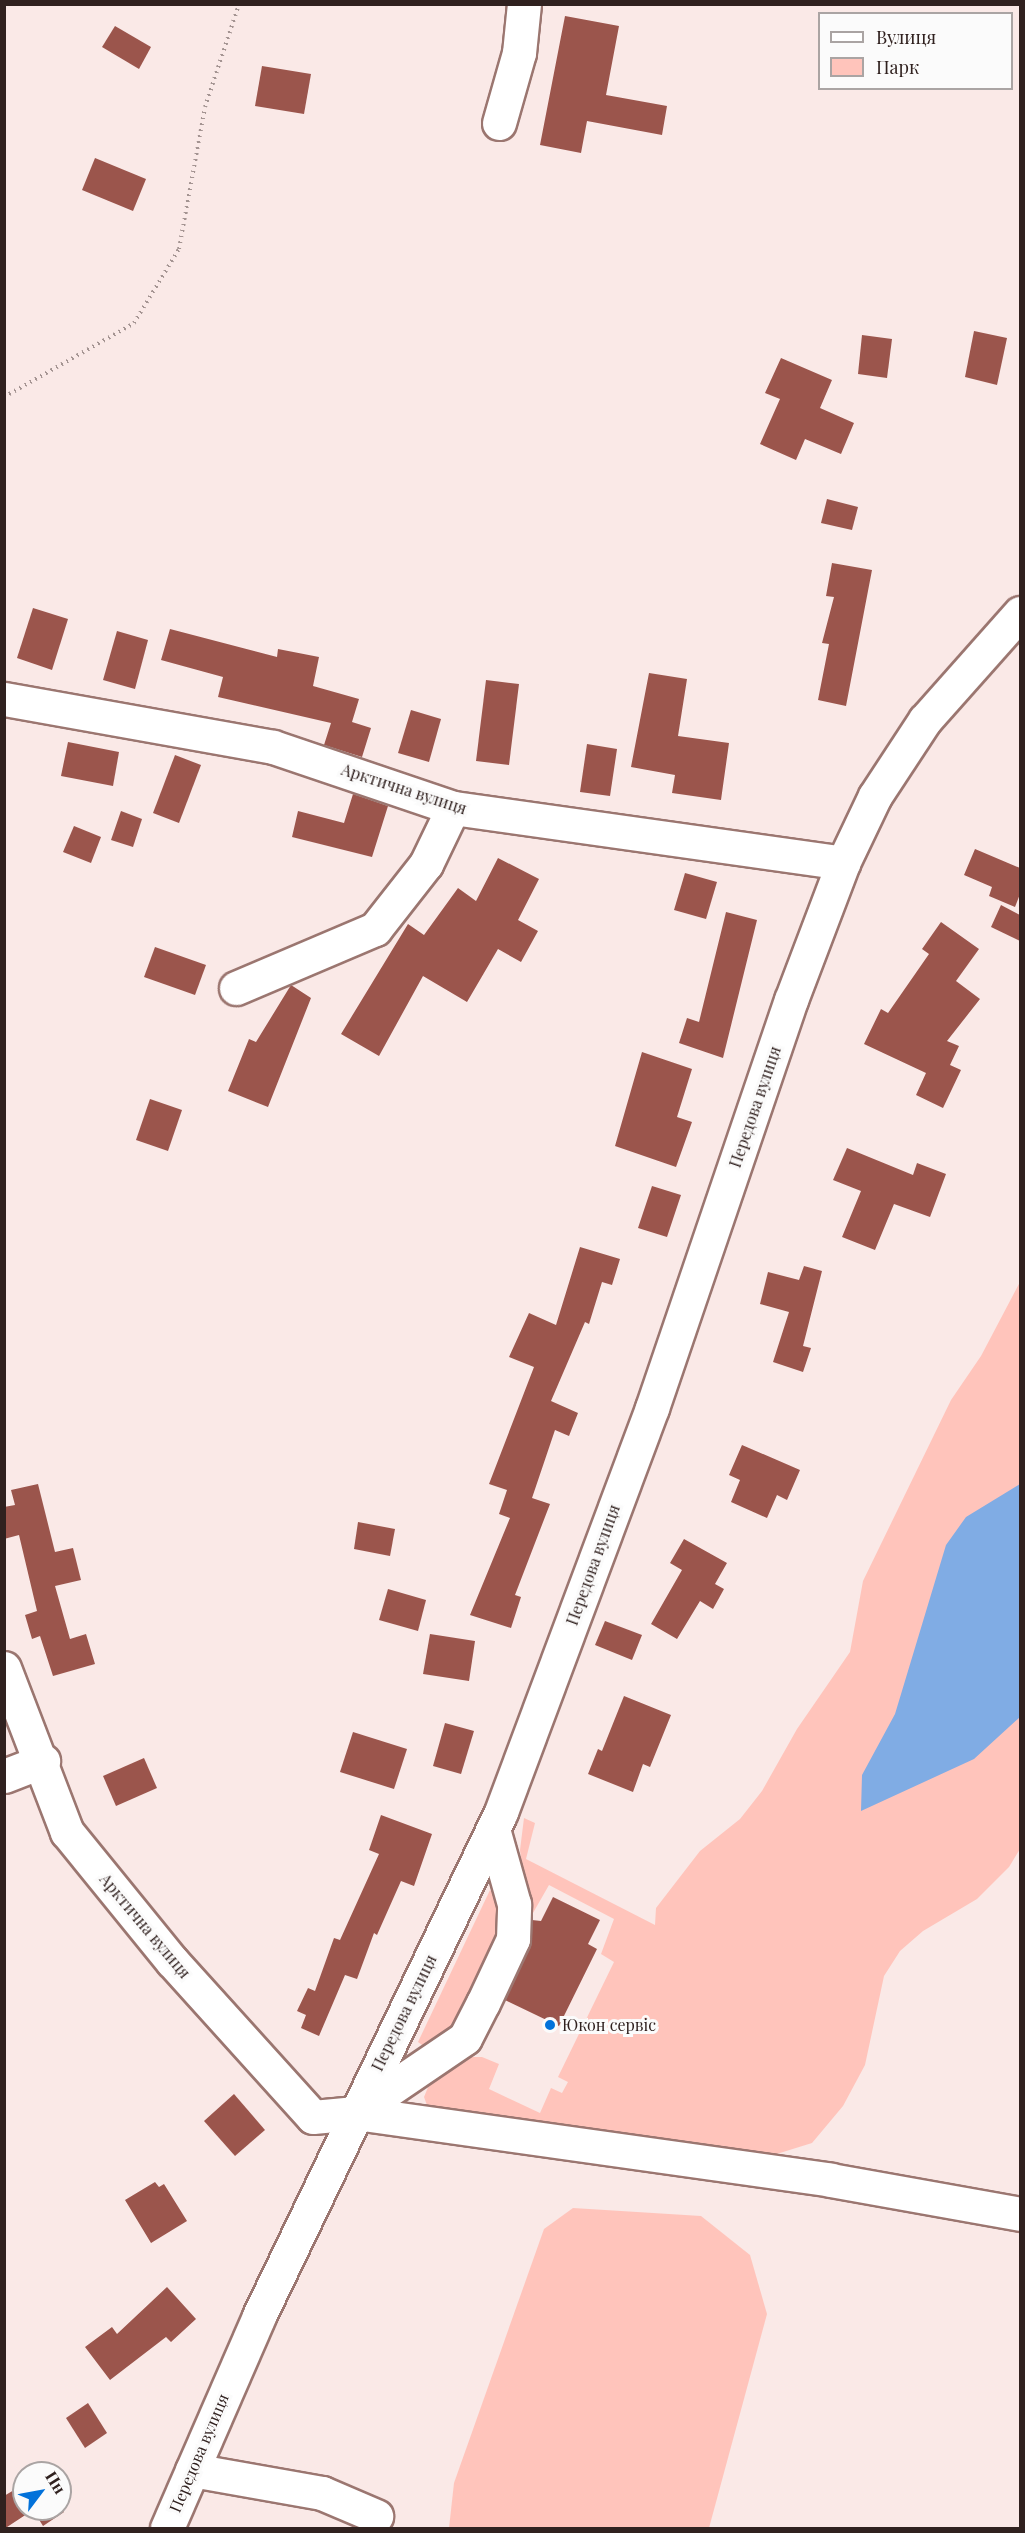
<!DOCTYPE html>
<meta charset="utf-8">
<style>
body{margin:0}
#map{position:relative;width:1025px;height:2533px;overflow:hidden;background:#fae9e7;font-family:"Playfair Display",serif}
div>[style]{position:absolute}
.green>*{inset:0;background:#ffc4bb}
.water>*{inset:0;background:#80ace4}
.building>*{inset:0;background:#9b554c}
.path>*{height:4px;margin-top:-2px;transform-origin:0;background:repeating-linear-gradient(90deg,#a49492 0 1.5px,transparent 0 6px)}
.roads{filter:drop-shadow(2px 0 #9b7670) drop-shadow(-2px 0 #9b7670) drop-shadow(0 2px #9b7670) drop-shadow(0 -2px #9b7670)}
.minor>*{height:33px;margin:-16.5px;padding:0 16.5px;transform-origin:16.5px;border-radius:16.5px;background:#fff}
.dots>*{width:16px;height:16px;translate:-50% -50%;box-sizing:border-box;border:3px solid #fbfbfb;border-radius:50%}
span{translate:-50% -50%;white-space:nowrap;text-align:center;line-height:1.15;-webkit-text-stroke:6px #fbfbfb;paint-order:stroke}
.street-label{font-size:16px;color:#30211f}
.poi-label{font-size:16px;color:#30211f}
.left{translate:0 -50%;text-align:left}
.frame{position:absolute;inset:0;border:6px solid #30211f;pointer-events:none}
.legend{position:absolute;left:818px;top:12px;width:195px;height:78px;box-sizing:border-box;background:#fbfbfb;border:2px solid #aaa4a3;margin:0;padding:8px 10px;list-style:none;font-size:18px;color:#30211f}
.legend li{display:flex;align-items:center;gap:12px;height:30px}
.legend b{width:30px;border:2px solid #aaa4a3}
.north{position:absolute;left:12px;top:2461px;width:60px;height:60px;box-sizing:border-box;background:#fbfbfb;border:2px solid #aaa4a3;border-radius:50%;rotate:58deg;font-size:16px;font-weight:700;line-height:24px;text-align:center;color:#30211f}
.north::after{content:'';display:block;margin:auto;width:21px;height:27px;background:#0372da;clip-path:polygon(50% 0,100% 100%,50% 72%,0 100%)}
</style>
<div id="map">
<div class="green">
<div style="clip-path:polygon(1020px 1282px,1020px 1849px,1009px 1867px,977px 1899px,923px 1931px,900px 1951px,884px 1976px,865px 2065px,843px 2106px,812px 2143px,767px 2157px,431px 2116px,424px 2097px,431px 2080px,450px 2063px,466px 2057px,482px 2057px,499px 2064px,489px 2089px,540px 2113px,551px 2088px,562px 2093px,568px 2082px,558px 2077px,614px 1962px,601px 1954px,614px 1919px,549px 1885px,533px 1913px,525px 1892px,520px 1850px,524px 1818px,535px 1823px,526px 1859px,655px 1925px,656px 1908px,700px 1851px,740px 1819px,762px 1791px,797px 1729px,850px 1652px,863px 1581px,951px 1400px,981px 1356px)"></div>
<div style="clip-path:polygon(490px 1890px,498px 1898px,503px 1939px,470px 2008px,432px 2046px,422px 2045px,418px 2042px)"></div>
<div style="clip-path:polygon(573px 2208px,701px 2216px,750px 2255px,767px 2314px,709px 2528px,449px 2528px,454px 2483px,544px 2229px)"></div>
</div>
<div class="water">
<div style="clip-path:polygon(1020px 1484px,1020px 1717px,974px 1759px,861px 1811px,862px 1775px,895px 1714px,946px 1545px,966px 1517px)"></div>
</div>
<div class="building">
<div style="clip-path:polygon(565px 16px,619px 26px,606px 95px,667px 106px,662px 135px,587px 121px,581px 153px,540px 145px)"></div>
<div style="clip-path:polygon(115px 26px,151px 47px,139px 69px,102px 47px)"></div>
<div style="clip-path:polygon(262px 66px,311px 74px,304px 114px,255px 106px)"></div>
<div style="clip-path:polygon(95px 158px,146px 179px,133px 211px,82px 190px)"></div>
<div style="clip-path:polygon(974px 331px,1007px 338px,997px 385px,965px 377px)"></div>
<div style="clip-path:polygon(862px 335px,892px 339px,887px 378px,858px 374px)"></div>
<div style="clip-path:polygon(781px 358px,832px 380px,820px 408px,854px 423px,841px 454px,805px 439px,796px 460px,760px 444px,780px 399px,765px 393px)"></div>
<div style="clip-path:polygon(827px 499px,858px 507px,852px 530px,821px 523px)"></div>
<div style="clip-path:polygon(832px 563px,872px 570px,846px 706px,818px 700px,829px 644px,822px 643px,834px 597px,826px 596px)"></div>
<div style="clip-path:polygon(33px 608px,68px 619px,52px 670px,17px 658px)"></div>
<div style="clip-path:polygon(170px 629px,277px 657px,278px 649px,319px 657px,313px 686px,359px 699px,352px 722px,371px 728px,362px 757px,324px 745px,331px 723px,218px 697px,223px 677px,161px 660px)"></div>
<div style="clip-path:polygon(117px 631px,148px 640px,135px 689px,103px 680px)"></div>
<div style="clip-path:polygon(649px 673px,687px 679px,678px 736px,729px 743px,721px 800px,672px 793px,675px 775px,631px 767px)"></div>
<div style="clip-path:polygon(486px 680px,519px 684px,509px 765px,476px 761px)"></div>
<div style="clip-path:polygon(411px 710px,441px 719px,429px 762px,398px 753px)"></div>
<div style="clip-path:polygon(68px 742px,119px 752px,113px 786px,61px 776px)"></div>
<div style="clip-path:polygon(587px 744px,617px 749px,610px 796px,580px 792px)"></div>
<div style="clip-path:polygon(175px 755px,201px 765px,179px 823px,153px 813px)"></div>
<div style="clip-path:polygon(353px 794px,388px 806px,372px 857px,292px 837px,298px 811px,344px 823px)"></div>
<div style="clip-path:polygon(121px 811px,142px 819px,133px 847px,111px 840px)"></div>
<div style="clip-path:polygon(74px 826px,101px 837px,91px 863px,63px 852px)"></div>
<div style="clip-path:polygon(975px 849px,1020px 868px,1020px 894px,1015px 907px,989px 896px,992px 887px,964px 875px)"></div>
<div style="clip-path:polygon(498px 858px,539px 879px,518px 920px,538px 931px,521px 962px,498px 949px,467px 1002px,423px 976px,379px 1056px,341px 1034px,408px 924px,424px 935px,458px 888px,476px 901px)"></div>
<div style="clip-path:polygon(685px 873px,717px 882px,706px 919px,674px 910px)"></div>
<div style="clip-path:polygon(1001px 905px,1020px 915px,1020px 941px,991px 927px)"></div>
<div style="clip-path:polygon(726px 912px,757px 920px,723px 1058px,679px 1043px,687px 1018px,699px 1022px)"></div>
<div style="clip-path:polygon(941px 922px,979px 949px,956px 981px,980px 999px,947px 1041px,959px 1046px,950px 1065px,961px 1070px,943px 1108px,916px 1095px,926px 1073px,864px 1044px,881px 1009px,888px 1013px,929px 954px,922px 949px)"></div>
<div style="clip-path:polygon(155px 947px,206px 965px,195px 995px,144px 977px)"></div>
<div style="clip-path:polygon(291px 985px,311px 998px,268px 1107px,228px 1091px,249px 1039px,256px 1042px)"></div>
<div style="clip-path:polygon(642px 1052px,692px 1069px,677px 1117px,692px 1122px,676px 1167px,615px 1146px)"></div>
<div style="clip-path:polygon(150px 1099px,182px 1110px,168px 1151px,136px 1140px)"></div>
<div style="clip-path:polygon(847px 1148px,913px 1175px,917px 1163px,946px 1174px,930px 1217px,894px 1204px,875px 1250px,842px 1237px,861px 1191px,833px 1180px)"></div>
<div style="clip-path:polygon(652px 1186px,681px 1195px,667px 1237px,638px 1228px)"></div>
<div style="clip-path:polygon(580px 1247px,620px 1259px,612px 1285px,602px 1282px,589px 1324px,585px 1322px,551px 1401px,578px 1413px,569px 1436px,555px 1430px,532px 1498px,550px 1504px,515px 1595px,521px 1597px,511px 1628px,470px 1615px,510px 1518px,499px 1514px,507px 1490px,489px 1484px,534px 1367px,509px 1357px,529px 1313px,556px 1325px)"></div>
<div style="clip-path:polygon(804px 1266px,822px 1271px,803px 1346px,811px 1348px,803px 1372px,773px 1362px,789px 1312px,760px 1304px,768px 1272px,799px 1280px)"></div>
<div style="clip-path:polygon(742px 1445px,800px 1470px,787px 1500px,777px 1495px,767px 1518px,731px 1502px,740px 1480px,729px 1475px)"></div>
<div style="clip-path:polygon(38px 1484px,55px 1552px,73px 1548px,81px 1580px,55px 1586px,70px 1639px,86px 1634px,95px 1664px,53px 1676px,40px 1636px,32px 1639px,25px 1615px,37px 1611px,19px 1535px,4px 1539px,4px 1507px,15px 1505px,11px 1490px)"></div>
<div style="clip-path:polygon(358px 1522px,395px 1529px,390px 1556px,354px 1549px)"></div>
<div style="clip-path:polygon(684px 1539px,727px 1563px,715px 1584px,724px 1589px,713px 1609px,700px 1601px,677px 1639px,651px 1624px,682px 1570px,670px 1563px)"></div>
<div style="clip-path:polygon(388px 1589px,426px 1600px,418px 1631px,379px 1620px)"></div>
<div style="clip-path:polygon(605px 1621px,642px 1635px,632px 1660px,595px 1645px)"></div>
<div style="clip-path:polygon(430px 1634px,475px 1641px,469px 1681px,423px 1674px)"></div>
<div style="clip-path:polygon(624px 1696px,671px 1715px,650px 1767px,643px 1764px,633px 1792px,588px 1774px,598px 1749px,602px 1751px)"></div>
<div style="clip-path:polygon(445px 1723px,474px 1731px,461px 1774px,433px 1766px)"></div>
<div style="clip-path:polygon(353px 1732px,407px 1749px,394px 1789px,340px 1772px)"></div>
<div style="clip-path:polygon(144px 1758px,157px 1788px,116px 1806px,103px 1776px)"></div>
<div style="clip-path:polygon(381px 1815px,432px 1834px,414px 1886px,401px 1881px,377px 1935px,374px 1933px,357px 1979px,345px 1975px,319px 2036px,301px 2028px,306px 2015px,297px 2011px,308px 1988px,315px 1991px,334px 1938px,340px 1940px,379px 1854px,369px 1850px)"></div>
<div style="clip-path:polygon(553px 1897px,600px 1920px,588px 1944px,597px 1949px,559px 2026px,505px 2000px,530px 1947px,532px 1920px,541px 1921px)"></div>
<div style="clip-path:polygon(234px 2094px,265px 2130px,235px 2156px,204px 2121px)"></div>
<div style="clip-path:polygon(155px 2182px,159px 2187px,164px 2184px,187px 2221px,151px 2243px,125px 2200px)"></div>
<div style="clip-path:polygon(167px 2287px,196px 2319px,171px 2342px,166px 2337px,110px 2380px,85px 2347px,112px 2327px,117px 2334px)"></div>
<div style="clip-path:polygon(88px 2403px,107px 2433px,85px 2448px,66px 2418px)"></div>
<div style="clip-path:polygon(24px 2484px,24px 2509px,60px 2507px,64px 2512px,43px 2526px,33px 2510px,4px 2529px,4px 2496px)"></div>
</div>
<div class="path">
<div style="left:4px;top:397px;width:150px;rotate:-29.6deg"></div>
<div style="left:134px;top:323px;width:87px;rotate:-58.7deg"></div>
<div style="left:179px;top:249px;width:144px;rotate:-79.6deg"></div>
<div style="left:205px;top:107px;width:108px;rotate:-71.7deg"></div>
</div>
<div class="roads">
<div class="minor">
<div style="left:499px;top:123px;width:73px;rotate:-74.1deg"></div>
<div style="left:519px;top:53px;width:49px;rotate:-84.2deg"></div>
<div style="left:4px;top:699px;width:273px;rotate:10.1deg"></div>
<div style="left:273px;top:747px;width:190px;rotate:18.7deg"></div>
<div style="left:453px;top:808px;width:394px;rotate:8deg"></div>
<div style="left:236px;top:988px;width:151px;rotate:-23deg"></div>
<div style="left:375px;top:929px;width:83px;rotate:-51.9deg"></div>
<div style="left:426px;top:864px;width:62px;rotate:-64.3deg"></div>
<div style="left:4px;top:1668px;width:176px;rotate:69deg"></div>
<div style="left:67px;top:1832px;width:166px;rotate:50.9deg"></div>
<div style="left:172px;top:1961px;width:210px;rotate:47.9deg"></div>
<div style="left:313px;top:2117px;width:43px;rotate:-5.3deg"></div>
<div style="left:356px;top:2113px;width:479px;rotate:8deg"></div>
<div style="left:830px;top:2180px;width:193px;rotate:10.1deg"></div>
<div style="left:4px;top:1776px;width:42px;rotate:-21deg"></div>
<div style="left:359px;top:2110px;width:128px;rotate:-34.2deg"></div>
<div style="left:465px;top:2038px;width:39px;rotate:-63deg"></div>
<div style="left:483px;top:2003px;width:71px;rotate:-64.9deg"></div>
<div style="left:513px;top:1939px;width:35px;rotate:-88deg"></div>
<div style="left:514px;top:1904px;width:78px;rotate:-105.6deg"></div>
<div style="left:192px;top:2470px;width:132px;rotate:10deg"></div>
<div style="left:322px;top:2493px;width:59px;rotate:23.1deg"></div>
<div style="left:167px;top:2528px;width:231px;rotate:-66.5deg"></div>
<div style="left:259px;top:2316px;width:559px;rotate:-64.35deg"></div>
<div style="left:501px;top:1812px;width:431px;rotate:-69.5deg"></div>
<div style="left:652px;top:1408px;width:431px;rotate:-71.2deg"></div>
<div style="left:791px;top:1000px;width:147px;rotate:-69.2deg"></div>
<div style="left:843px;top:863px;width:74px;rotate:-64.5deg"></div>
<div style="left:875px;top:796px;width:91px;rotate:-56.7deg"></div>
<div style="left:925px;top:720px;width:143px;rotate:-48.4deg"></div>
</div>
</div>
<div class="dots">
<div style="left:550px;top:2025px;background:#0372da"></div>
</div>
<div class="street-label">
<span style="left:404px;top:789px;rotate:18deg">Арктична вулиця</span>
<span style="left:755px;top:1107px;rotate:-71deg">Передова вулиця</span>
<span style="left:593px;top:1565px;rotate:-70deg">Передова вулиця</span>
<span style="left:145px;top:1926px;rotate:50deg">Арктична вулиця</span>
<span style="left:404px;top:2013px;rotate:-64deg">Передова вулиця</span>
<span style="left:199px;top:2453px;rotate:-67deg">Передова вулиця</span>
</div>
<div class="poi-label">
<span class="left" style="left:562px;top:2025px">Юкон сервіс</span>
</div>
<div class="frame"></div>
<ul class="legend">
<li><b style="height:8px;background:#fff"></b>Вулиця</li>
<li><b style="height:16px;background:#ffc4bb"></b>Парк</li>
</ul>
<div class="north">Пн</div>
</div>
